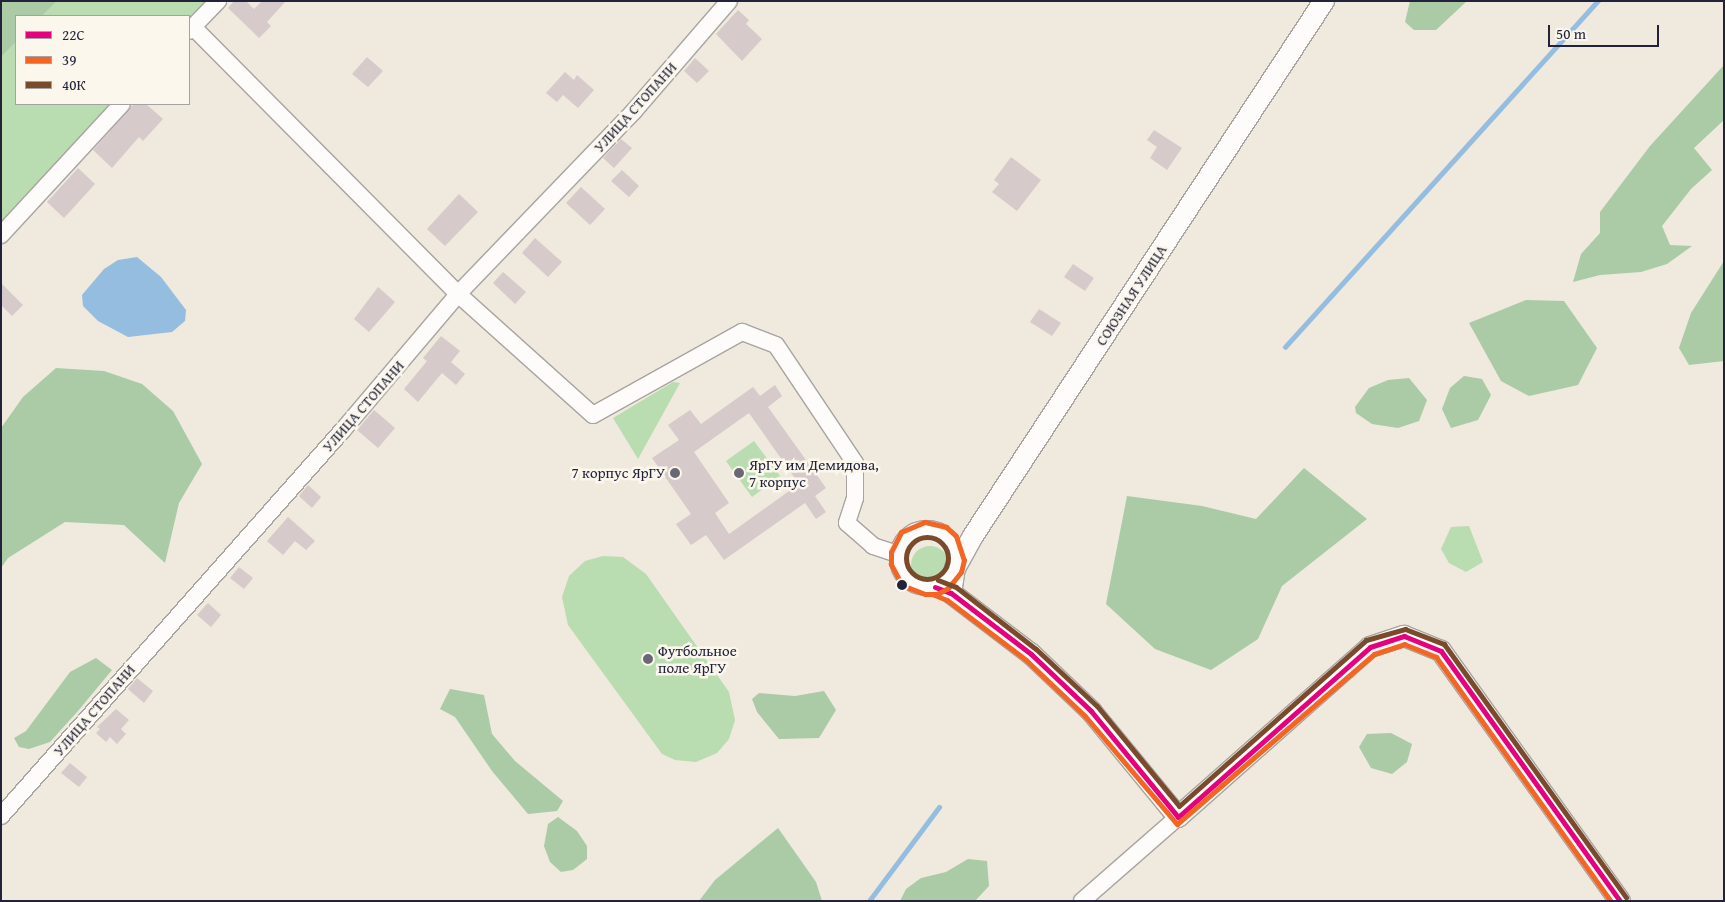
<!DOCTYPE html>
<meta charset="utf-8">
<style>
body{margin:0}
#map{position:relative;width:1725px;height:902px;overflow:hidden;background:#efe9de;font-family:"Gentium Book Plus",serif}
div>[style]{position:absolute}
.green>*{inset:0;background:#b9dcb0}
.round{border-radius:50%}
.forest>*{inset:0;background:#aacba5}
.water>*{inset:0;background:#94bddf}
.stream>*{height:4.5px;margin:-2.25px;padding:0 2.25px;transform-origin:2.25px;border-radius:2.25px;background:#94bddf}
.building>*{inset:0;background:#d7caca}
.roads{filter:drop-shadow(1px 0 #a8a4a1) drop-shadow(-1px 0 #a8a4a1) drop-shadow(0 1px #a8a4a1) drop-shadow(0 -1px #a8a4a1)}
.minor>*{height:16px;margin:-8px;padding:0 8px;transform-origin:8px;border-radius:8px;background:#fdfcfa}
.minor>.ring{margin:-8px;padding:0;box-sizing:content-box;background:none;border:16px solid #fdfcfa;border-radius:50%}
.tertiary>*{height:20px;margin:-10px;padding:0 10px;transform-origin:10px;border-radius:10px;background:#fdfcfa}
.bus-1>*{height:5px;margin:-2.5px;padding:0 2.5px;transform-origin:2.5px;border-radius:2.5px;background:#e5007d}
.bus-2>*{height:5px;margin:-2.5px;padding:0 2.5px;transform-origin:2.5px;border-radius:2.5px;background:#f26522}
.bus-3>*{height:5px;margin:-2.5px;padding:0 2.5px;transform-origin:2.5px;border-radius:2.5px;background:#7a4b2a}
.bus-3>.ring{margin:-2.5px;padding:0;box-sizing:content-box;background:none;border:5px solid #7a4b2a;border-radius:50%}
.dots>*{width:14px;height:14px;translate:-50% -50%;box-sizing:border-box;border:2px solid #fbf7ec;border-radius:50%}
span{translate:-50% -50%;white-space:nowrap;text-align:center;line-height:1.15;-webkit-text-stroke:5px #fbf7ec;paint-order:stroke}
.street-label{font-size:15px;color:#22223b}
.poi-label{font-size:15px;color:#22223b}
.left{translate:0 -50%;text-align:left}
.right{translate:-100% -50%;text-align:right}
.frame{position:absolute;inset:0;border:2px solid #22223b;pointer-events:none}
.legend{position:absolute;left:15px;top:15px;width:175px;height:90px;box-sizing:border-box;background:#fbf7ec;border:1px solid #a4a2a5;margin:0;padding:6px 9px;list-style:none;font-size:15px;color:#22223b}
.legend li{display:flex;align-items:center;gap:10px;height:25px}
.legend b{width:25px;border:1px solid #a4a2a5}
.scale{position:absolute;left:1548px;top:25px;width:111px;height:22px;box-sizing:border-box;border:2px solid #22223b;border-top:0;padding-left:6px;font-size:15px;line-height:18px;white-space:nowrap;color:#22223b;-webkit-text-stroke:4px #fbf7ec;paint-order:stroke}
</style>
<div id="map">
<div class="green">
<div style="clip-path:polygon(57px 1px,209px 1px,189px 22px,189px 16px,42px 16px)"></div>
<div style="clip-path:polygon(16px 42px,16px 104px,112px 104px,1px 222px,1px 57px)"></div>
<div style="clip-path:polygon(673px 382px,680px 383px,638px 459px,613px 418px)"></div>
<div style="clip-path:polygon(754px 441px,780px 476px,752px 497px,726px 461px)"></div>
<div style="clip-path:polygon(1469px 526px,1483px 562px,1466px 572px,1449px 563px,1441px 549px,1451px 527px)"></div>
<div class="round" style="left:911px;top:546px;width:38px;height:38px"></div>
<div style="clip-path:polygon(603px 556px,623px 557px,646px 574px,729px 692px,735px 720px,729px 739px,717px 753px,696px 762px,675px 760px,662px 754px,568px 625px,562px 597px,569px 576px,585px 561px)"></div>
</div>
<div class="forest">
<div style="clip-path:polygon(1px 1px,57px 1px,42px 16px,16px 16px,16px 42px,1px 57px)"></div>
<div style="clip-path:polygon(1410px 1px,1467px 1px,1436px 30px,1414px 30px,1405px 22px)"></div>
<div style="clip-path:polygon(1724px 65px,1724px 120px,1694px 148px,1712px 170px,1691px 189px,1662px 226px,1670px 245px,1692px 246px,1667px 264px,1641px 272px,1600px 275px,1573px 282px,1581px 254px,1600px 233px,1600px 212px,1650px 146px)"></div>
<div style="clip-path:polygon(1724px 261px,1724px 361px,1689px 365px,1679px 348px,1691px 313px)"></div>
<div style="clip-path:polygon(1526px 300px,1564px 301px,1597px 348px,1578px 385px,1529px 396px,1501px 381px,1469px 323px)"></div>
<div style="clip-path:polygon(56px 368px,104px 371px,142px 384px,173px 411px,202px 464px,179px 503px,165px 563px,124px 525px,65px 522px,8px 558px,1px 568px,1px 428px,23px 397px)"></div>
<div style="clip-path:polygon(1464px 376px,1482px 379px,1491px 395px,1478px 420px,1451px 428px,1442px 409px,1450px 388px)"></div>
<div style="clip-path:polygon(1409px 378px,1427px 400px,1419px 421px,1398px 428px,1372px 424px,1356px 413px,1355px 407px,1369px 388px,1388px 380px)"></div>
<div style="clip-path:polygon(1304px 468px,1367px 519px,1282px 586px,1258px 639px,1211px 670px,1155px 649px,1106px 604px,1127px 496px,1202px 506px,1256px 519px)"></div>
<div style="clip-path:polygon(96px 658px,112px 670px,78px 711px,50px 742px,29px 749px,19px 747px,14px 738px,26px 731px,70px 672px)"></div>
<div style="clip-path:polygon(450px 689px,484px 695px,492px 734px,515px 761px,563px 801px,557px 811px,528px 814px,492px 771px,455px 717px,440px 709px)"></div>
<div style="clip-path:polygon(824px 691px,836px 710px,819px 738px,779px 739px,757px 712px,752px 699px,759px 693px,795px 696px)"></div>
<div style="clip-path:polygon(1391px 733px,1412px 744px,1407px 762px,1392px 774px,1371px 768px,1359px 747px,1367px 734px)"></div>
<div style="clip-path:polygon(558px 817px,577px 831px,587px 846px,587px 859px,573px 870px,561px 872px,550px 862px,544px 846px,548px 824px)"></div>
<div style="clip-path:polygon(778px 828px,816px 882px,822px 901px,699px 901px,715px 880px)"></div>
<div style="clip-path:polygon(968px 859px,987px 861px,989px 886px,975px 901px,900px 901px,906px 889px,921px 878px,946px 872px)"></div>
</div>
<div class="water">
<div style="clip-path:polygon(137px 257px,161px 277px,186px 310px,185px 321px,172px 332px,128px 337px,98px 321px,83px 306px,82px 295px,104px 269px,118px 260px)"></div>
</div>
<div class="stream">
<div style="left:1285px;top:347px;width:467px;rotate:-47.9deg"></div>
<div style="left:869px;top:901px;width:117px;rotate:-53.3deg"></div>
</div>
<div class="building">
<div style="clip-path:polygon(234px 1px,246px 1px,254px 9px,262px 1px,286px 1px,267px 22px,271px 26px,259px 38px,228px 8px)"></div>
<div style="clip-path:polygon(738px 10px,749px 20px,746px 24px,762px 39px,742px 61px,716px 34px)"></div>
<div style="clip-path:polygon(367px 57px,383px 71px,368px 87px,352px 74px)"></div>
<div style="clip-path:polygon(695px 58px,709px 71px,697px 83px,684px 71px)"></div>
<div style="clip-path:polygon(565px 72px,574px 80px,577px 75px,594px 90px,578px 108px,563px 95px,557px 102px,546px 93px)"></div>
<div style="clip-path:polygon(134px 104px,146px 104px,163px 119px,143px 141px,139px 137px,112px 168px,93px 150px)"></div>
<div style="clip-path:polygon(1154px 130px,1182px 148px,1167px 170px,1150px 158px,1157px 147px,1147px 140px)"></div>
<div style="clip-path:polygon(621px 139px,632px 148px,614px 168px,603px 158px)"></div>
<div style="clip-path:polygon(1011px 157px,1041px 180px,1017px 211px,992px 192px,999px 184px,994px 180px)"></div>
<div style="clip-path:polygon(78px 168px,95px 184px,64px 218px,47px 202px)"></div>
<div style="clip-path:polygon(622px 170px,639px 186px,629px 197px,611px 181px)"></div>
<div style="clip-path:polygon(581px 187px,605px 209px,590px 225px,566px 203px)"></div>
<div style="clip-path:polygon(459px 194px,478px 212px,445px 246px,427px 229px)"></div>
<div style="clip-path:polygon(535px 238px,562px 262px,548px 277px,522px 253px)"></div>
<div style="clip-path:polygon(1073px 264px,1094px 278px,1085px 291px,1064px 277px)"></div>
<div style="clip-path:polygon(503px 272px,526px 292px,515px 304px,493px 283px)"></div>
<div style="clip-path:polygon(1px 283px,23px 305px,12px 316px,1px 305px)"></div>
<div style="clip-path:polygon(378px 287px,395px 302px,369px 332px,354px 319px)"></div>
<div style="clip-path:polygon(1039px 309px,1061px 323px,1052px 336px,1030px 322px)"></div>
<div style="clip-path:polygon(441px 336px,460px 351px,451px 362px,465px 374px,456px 385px,442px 373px,418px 402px,404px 389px,427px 361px,423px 358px)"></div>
<div style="clip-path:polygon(evenodd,775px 385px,782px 396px,768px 407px,826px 488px,815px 496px,826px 512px,816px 519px,805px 503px,724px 560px,706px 535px,691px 545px,676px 524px,691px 514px,652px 458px,679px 440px,668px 425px,690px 410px,701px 424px,753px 387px,760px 396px,775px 385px,749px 413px,799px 484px,729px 534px,715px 513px,729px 503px,694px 452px,749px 413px)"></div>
<div style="clip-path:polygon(374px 410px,395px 428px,378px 448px,357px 430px)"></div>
<div style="clip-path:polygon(308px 485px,321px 497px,312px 508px,299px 496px)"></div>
<div style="clip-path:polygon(288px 517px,315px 541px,306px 550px,295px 541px,283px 555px,267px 541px)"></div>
<div style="clip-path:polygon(239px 567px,253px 578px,244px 589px,230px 578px)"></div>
<div style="clip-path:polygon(208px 603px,221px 615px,211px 627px,197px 615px)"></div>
<div style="clip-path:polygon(137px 678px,153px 691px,144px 703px,128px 689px)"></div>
<div style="clip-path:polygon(116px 709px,129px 720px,121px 729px,126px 734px,117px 744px,110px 737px,106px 742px,96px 733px,100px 729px,97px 727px)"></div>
<div style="clip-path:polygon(70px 763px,87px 777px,79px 787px,61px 773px)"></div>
</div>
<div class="roads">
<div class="minor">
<div style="left:193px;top:27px;width:376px;rotate:45.2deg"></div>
<div style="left:458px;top:294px;width:181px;rotate:41.9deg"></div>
<div style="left:593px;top:415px;width:171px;rotate:-29.1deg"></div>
<div style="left:742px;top:332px;width:36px;rotate:21deg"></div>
<div style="left:776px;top:345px;width:142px;rotate:56.2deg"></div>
<div style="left:855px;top:463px;width:35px;rotate:90deg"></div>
<div style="left:855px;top:498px;width:26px;rotate:108deg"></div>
<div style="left:847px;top:523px;width:35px;rotate:41deg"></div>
<div style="left:873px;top:546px;width:26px;rotate:18deg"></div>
<div style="left:189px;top:31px;width:42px;rotate:-46deg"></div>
<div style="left:1px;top:235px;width:178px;rotate:-47.3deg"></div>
<div class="ring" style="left:898px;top:529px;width:42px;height:42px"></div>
<div style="left:1px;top:816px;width:514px;rotate:-48.47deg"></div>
<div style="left:342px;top:431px;width:180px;rotate:-49.7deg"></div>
<div style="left:458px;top:294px;width:254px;rotate:-46.1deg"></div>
<div style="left:634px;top:111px;width:145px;rotate:-49.2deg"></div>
<div style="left:1082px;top:901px;width:128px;rotate:-41.2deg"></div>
</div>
<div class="tertiary">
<div style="left:1324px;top:1px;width:640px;rotate:123.27deg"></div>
<div style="left:973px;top:536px;width:37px;rotate:119deg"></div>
<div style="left:955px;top:568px;width:25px;rotate:99deg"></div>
<div style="left:951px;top:593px;width:101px;rotate:37.3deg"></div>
<div style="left:1031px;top:654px;width:83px;rotate:43.5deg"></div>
<div style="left:1091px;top:711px;width:137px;rotate:50.6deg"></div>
<div style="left:1178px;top:817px;width:256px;rotate:-41.5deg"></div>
<div style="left:1370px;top:647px;width:36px;rotate:-18deg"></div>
<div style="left:1404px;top:636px;width:40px;rotate:22deg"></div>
<div style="left:1441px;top:651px;width:307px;rotate:54.4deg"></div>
</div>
</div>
<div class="bus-1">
<div style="left:935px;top:587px;width:17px;rotate:21deg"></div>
<div style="left:951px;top:593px;width:101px;rotate:37.3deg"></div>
<div style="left:1031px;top:654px;width:83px;rotate:43.5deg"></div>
<div style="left:1091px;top:711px;width:137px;rotate:50.6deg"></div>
<div style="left:1178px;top:817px;width:256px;rotate:-41.5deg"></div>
<div style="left:1370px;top:647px;width:36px;rotate:-18deg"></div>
<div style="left:1404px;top:636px;width:40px;rotate:22deg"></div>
<div style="left:1441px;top:651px;width:307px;rotate:54.4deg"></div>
</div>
<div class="bus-2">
<div style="left:902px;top:585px;width:24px;rotate:-118deg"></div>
<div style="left:891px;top:564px;width:12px;rotate:-90deg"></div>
<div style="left:891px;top:552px;width:22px;rotate:-63deg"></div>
<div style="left:901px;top:532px;width:26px;rotate:-23deg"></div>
<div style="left:925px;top:522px;width:22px;rotate:13deg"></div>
<div style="left:946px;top:527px;width:13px;rotate:42deg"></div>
<div style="left:956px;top:536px;width:25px;rotate:72deg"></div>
<div style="left:964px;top:560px;width:12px;rotate:104deg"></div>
<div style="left:961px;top:572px;width:21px;rotate:129deg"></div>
<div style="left:948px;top:588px;width:13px;rotate:151deg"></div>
<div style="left:937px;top:594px;width:12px;rotate:180deg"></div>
<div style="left:925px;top:594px;width:22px;rotate:-159deg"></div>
<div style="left:932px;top:594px;width:16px;rotate:22deg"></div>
<div style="left:947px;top:600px;width:99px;rotate:37.2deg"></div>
<div style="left:1026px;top:660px;width:81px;rotate:43.5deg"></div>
<div style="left:1085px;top:716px;width:142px;rotate:49.6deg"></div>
<div style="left:1177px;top:824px;width:260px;rotate:-40.8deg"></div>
<div style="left:1374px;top:654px;width:32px;rotate:-18deg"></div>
<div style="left:1404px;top:644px;width:35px;rotate:22deg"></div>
<div style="left:1436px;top:657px;width:300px;rotate:54.4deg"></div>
</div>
<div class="bus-3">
<div class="ring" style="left:906px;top:537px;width:37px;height:37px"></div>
<div style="left:938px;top:580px;width:19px;rotate:21deg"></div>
<div style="left:956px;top:587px;width:101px;rotate:37.8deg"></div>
<div style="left:1036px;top:649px;width:83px;rotate:43.1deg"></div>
<div style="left:1097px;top:706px;width:129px;rotate:50.6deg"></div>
<div style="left:1179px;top:806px;width:250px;rotate:-41.6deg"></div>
<div style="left:1366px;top:640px;width:41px;rotate:-15.8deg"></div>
<div style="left:1405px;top:629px;width:42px;rotate:21deg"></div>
<div style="left:1444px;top:644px;width:312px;rotate:54.3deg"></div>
</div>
<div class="dots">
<div style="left:675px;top:473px;background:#6a6874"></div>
<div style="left:739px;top:473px;background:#6a6874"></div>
<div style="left:902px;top:585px;background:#22223b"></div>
<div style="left:648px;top:659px;background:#6a6874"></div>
</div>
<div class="street-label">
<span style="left:635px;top:107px;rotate:-48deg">УЛИЦА СТОПАНИ</span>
<span style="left:1131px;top:295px;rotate:-57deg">СОЮЗНАЯ УЛИЦА</span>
<span style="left:363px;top:406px;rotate:-49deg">УЛИЦА СТОПАНИ</span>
<span style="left:94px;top:710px;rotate:-49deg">УЛИЦА СТОПАНИ</span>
</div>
<div class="poi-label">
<span class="left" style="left:749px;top:473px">ЯрГУ им Демидова,<br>7 корпус</span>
<span class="right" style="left:665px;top:473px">7 корпус ЯрГУ</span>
<span class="left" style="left:658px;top:659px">Футбольное<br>поле ЯрГУ</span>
</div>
<div class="frame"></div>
<ul class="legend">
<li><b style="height:6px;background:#e5007d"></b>22С</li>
<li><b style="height:6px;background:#f26522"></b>39</li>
<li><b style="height:6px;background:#7a4b2a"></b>40К</li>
</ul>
<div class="scale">50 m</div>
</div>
